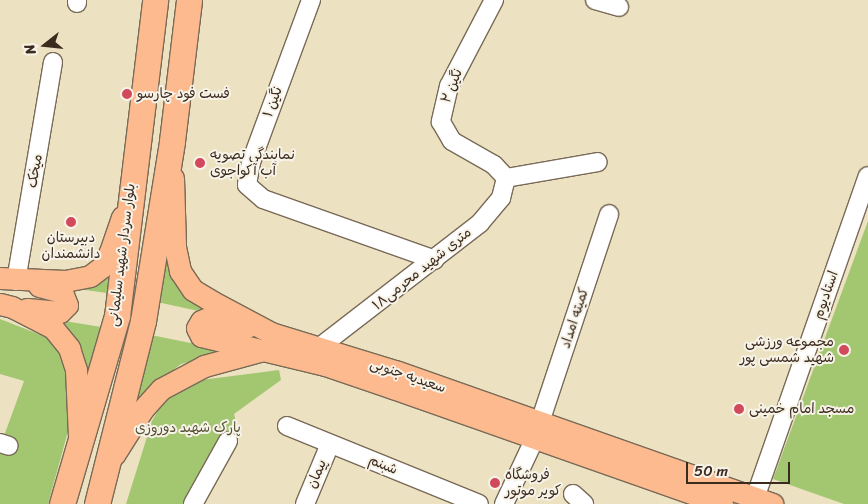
<!DOCTYPE html>
<meta charset="utf-8">
<style>
body{margin:0}
#map{position:relative;width:868px;height:504px;overflow:hidden;background:#ece1c0;font-family:Sriracha,"Playpen Sans Arabic",sans-serif}
div>[style]{position:absolute}
.green>*{inset:0;background:#a3c771}
.roads{filter:drop-shadow(1px 0 #796a57) drop-shadow(-1px 0 #796a57) drop-shadow(0 1px #796a57) drop-shadow(0 -1px #796a57)}
.minor>*{height:18px;margin:-9px;padding:0 9px;transform-origin:9px;border-radius:9px;background:#fff}
.major>*{height:21px;margin:-10.5px;padding:0 10.5px;transform-origin:10.5px;border-radius:10.5px;background:#fcba8e}
.highway>*{height:25px;margin:-12.5px;padding:0 12.5px;transform-origin:12.5px;border-radius:12.5px;background:#fcba8e}
.dots>*{width:14px;height:14px;translate:-50% -50%;box-sizing:border-box;border:2px solid #f7f3e8;border-radius:50%}
span{translate:-50% -50%;white-space:nowrap;text-align:center;line-height:1.15;-webkit-text-stroke:4px #f7f3e8;paint-order:stroke}
.street-label{font-size:14px;color:#3b2a1e}
.poi-label{font-size:14px;color:#3b2a1e}
.left{translate:0 -50%;text-align:left}
.right{translate:-100% -50%;text-align:right}
.park-label{font-size:14px;color:#555133}
.north{position:absolute;left:20px;top:20px;width:50px;height:50px;-webkit-text-stroke:4px #f7f3e8;paint-order:stroke;rotate:254deg;font-size:14px;font-weight:700;line-height:20px;text-align:center;color:#3b2a1e}
.north::after{content:'';display:block;margin:auto;width:18px;height:22px;background:#3b2a1e;clip-path:polygon(50% 0,100% 100%,50% 72%,0 100%)}
.scale{position:absolute;left:686px;top:462px;width:104px;height:22px;box-sizing:border-box;border:2px solid #3b2a1e;border-top:0;padding-left:6px;font-size:15px;line-height:18px;white-space:nowrap;color:#3b2a1e;-webkit-text-stroke:4px #f7f3e8;paint-order:stroke}
</style>
<div id="map">
<div class="green">
<div style="clip-path:polygon(868px 221px,868px 504px,844px 504px,773px 479px)"></div>
<div style="clip-path:polygon(167px 240px,170px 259px,231px 318px,157px 302px)"></div>
<div style="clip-path:polygon(115px 257px,107px 293px,63px 287px)"></div>
<div style="clip-path:polygon(0 319px,46px 337px,58px 351px,64px 368px,69px 387px,70px 424px,48px 504px,0 504px,0 447px,24px 381px,0 374px)"></div>
<div style="clip-path:polygon(52px 319px,101px 327px,84px 394px)"></div>
<div style="clip-path:polygon(151px 335px,230px 351px,181px 364px,168px 374px,132px 413px)"></div>
<div style="clip-path:polygon(279px 370px,281px 380px,234px 414px,238px 430px,224px 436px,184px 504px,126px 504px,152px 421px,164px 400px,193px 381px)"></div>
</div>
<div class="roads">
<div class="minor">
<div style="left:311px;top:0;width:173px;rotate:110.3deg"></div>
<div style="left:251px;top:162px;width:23px;rotate:100deg"></div>
<div style="left:247px;top:185px;width:21px;rotate:41deg"></div>
<div style="left:263px;top:199px;width:182px;rotate:19.5deg"></div>
<div style="left:494px;top:0;width:97px;rotate:117.6deg"></div>
<div style="left:449px;top:86px;width:37px;rotate:103deg"></div>
<div style="left:441px;top:122px;width:22px;rotate:60deg"></div>
<div style="left:452px;top:141px;width:48px;rotate:29.7deg"></div>
<div style="left:494px;top:165px;width:18px;rotate:47deg"></div>
<div style="left:595px;top:0;width:25px;rotate:16deg"></div>
<div style="left:77px;top:3px;width:3px;rotate:-90deg"></div>
<div style="left:506px;top:178px;width:93px;rotate:-9.9deg"></div>
<div style="left:16px;top:281px;width:222px;rotate:-80.4deg"></div>
<div style="left:321px;top:346px;width:201px;rotate:-37.7deg"></div>
<div style="left:480px;top:223px;width:33px;rotate:-50deg"></div>
<div style="left:501px;top:198px;width:21px;rotate:-76deg"></div>
<div style="left:540px;top:422px;width:219px;rotate:-71.6deg"></div>
<div style="left:287px;top:426px;width:207px;rotate:22.1deg"></div>
<div style="left:0;top:443px;width:9px;rotate:18deg"></div>
<div style="left:573px;top:494px;width:15px;rotate:42deg"></div>
<div style="left:755px;top:498px;width:341px;rotate:-70.7deg"></div>
<div style="left:193px;top:504px;width:72px;rotate:-60.9deg"></div>
<div style="left:305px;top:504px;width:65px;rotate:-67.4deg"></div>
<div style="left:504px;top:504px;width:73px;rotate:-64.8deg"></div>
</div>
<div class="major">
<div style="left:173px;top:178px;width:69px;rotate:88.3deg"></div>
<div style="left:175px;top:247px;width:25px;rotate:78deg"></div>
<div style="left:180px;top:271px;width:23px;rotate:56deg"></div>
<div style="left:193px;top:290px;width:23px;rotate:31deg"></div>
<div style="left:213px;top:302px;width:66px;rotate:28.1deg"></div>
<div style="left:271px;top:333px;width:133px;rotate:17.1deg"></div>
<div style="left:398px;top:372px;width:397px;rotate:19.4deg"></div>
<div style="left:0;top:278px;width:65px;rotate:2.6deg"></div>
<div style="left:65px;top:281px;width:25px;rotate:-11deg"></div>
<div style="left:90px;top:276px;width:15px;rotate:-37deg"></div>
<div style="left:102px;top:267px;width:17px;rotate:-62deg"></div>
<div style="left:110px;top:252px;width:37px;rotate:-71deg"></div>
<div style="left:0;top:304px;width:12px;rotate:14deg"></div>
<div style="left:12px;top:307px;width:46px;rotate:27.1deg"></div>
<div style="left:53px;top:328px;width:26px;rotate:51deg"></div>
<div style="left:69px;top:348px;width:23px;rotate:72deg"></div>
<div style="left:76px;top:370px;width:65px;rotate:87.4deg"></div>
<div style="left:27px;top:309px;width:33px;rotate:5deg"></div>
<div style="left:60px;top:312px;width:10px;rotate:-45deg"></div>
<div style="left:67px;top:305px;width:14px;rotate:-111deg"></div>
<div style="left:62px;top:292px;width:24px;rotate:-165deg"></div>
<div style="left:247px;top:327px;width:42px;rotate:-169deg"></div>
<div style="left:206px;top:319px;width:5px;rotate:158deg"></div>
<div style="left:201px;top:321px;width:8px;rotate:120deg"></div>
<div style="left:197px;top:328px;width:9px;rotate:63deg"></div>
<div style="left:201px;top:336px;width:57px;rotate:13.1deg"></div>
<div style="left:114px;top:455px;width:54px;rotate:-57.8deg"></div>
<div style="left:143px;top:409px;width:27px;rotate:-48deg"></div>
<div style="left:161px;top:389px;width:49px;rotate:-28.1deg"></div>
<div style="left:204px;top:366px;width:61px;rotate:-15.2deg"></div>
<div style="left:263px;top:350px;width:64px;rotate:13.6deg"></div>
<div style="left:325px;top:365px;width:72px;rotate:18.7deg"></div>
<div style="left:393px;top:388px;width:349px;rotate:19.4deg"></div>
</div>
<div class="highway">
<div style="left:62px;top:504px;width:196px;rotate:-73.7deg"></div>
<div style="left:117px;top:316px;width:318px;rotate:-83.1deg"></div>
<div style="left:97px;top:504px;width:189px;rotate:-75.9deg"></div>
<div style="left:143px;top:321px;width:182px;rotate:-80.8deg"></div>
<div style="left:172px;top:141px;width:142px;rotate:-83.1deg"></div>
</div>
</div>
<div class="dots">
<div style="left:127px;top:94px;background:#d1495b"></div>
<div style="left:200px;top:163px;background:#d1495b"></div>
<div style="left:71px;top:222px;background:#d1495b"></div>
<div style="left:844px;top:350px;background:#d1495b"></div>
<div style="left:739px;top:409px;background:#d1495b"></div>
<div style="left:495px;top:483px;background:#d1495b"></div>
</div>
<div class="street-label">
<span style="left:452px;top:86px;rotate:-68deg">نگین ۲</span>
<span style="left:273px;top:102px;rotate:-70deg">نگین ۱</span>
<span style="left:35px;top:171px;rotate:-80deg">میخک</span>
<span style="left:122px;top:255px;rotate:-83deg">بلوار سردار شهید سلیمانی</span>
<span style="left:422px;top:269px;rotate:-39deg">۱۸متری شهید محرمی</span>
<span style="left:826px;top:295px;rotate:-71deg">استادیوم</span>
<span style="left:575px;top:318px;rotate:-72deg">کمیته امداد</span>
<span style="left:408px;top:376px;rotate:19deg">سعیدیه جنوبی</span>
<span style="left:383px;top:465px;rotate:22deg">شبنم</span>
<span style="left:317px;top:474px;rotate:-67deg">پیمان</span>
</div>
<div class="poi-label">
<span class="left" style="left:137px;top:94px">فست فود چارسو</span>
<span class="left" style="left:210px;top:163px">نمایندگی تصویه<br>آب آکواجوی</span>
<span style="left:71px;top:246px">دبیرستان<br>دانشمندان</span>
<span class="right" style="left:834px;top:350px">مجموعه ورزشی<br>شهید شمسی پور</span>
<span class="left" style="left:749px;top:409px">مسجد امام خمینی</span>
<span class="left" style="left:505px;top:483px">فروشگاه<br>کویر موتور</span>
</div>
<div class="park-label">
<span style="left:188px;top:428px">پارک شهید دوروزی</span>
</div>
<div class="north">N</div>
<div class="scale">50 m</div>
</div>
